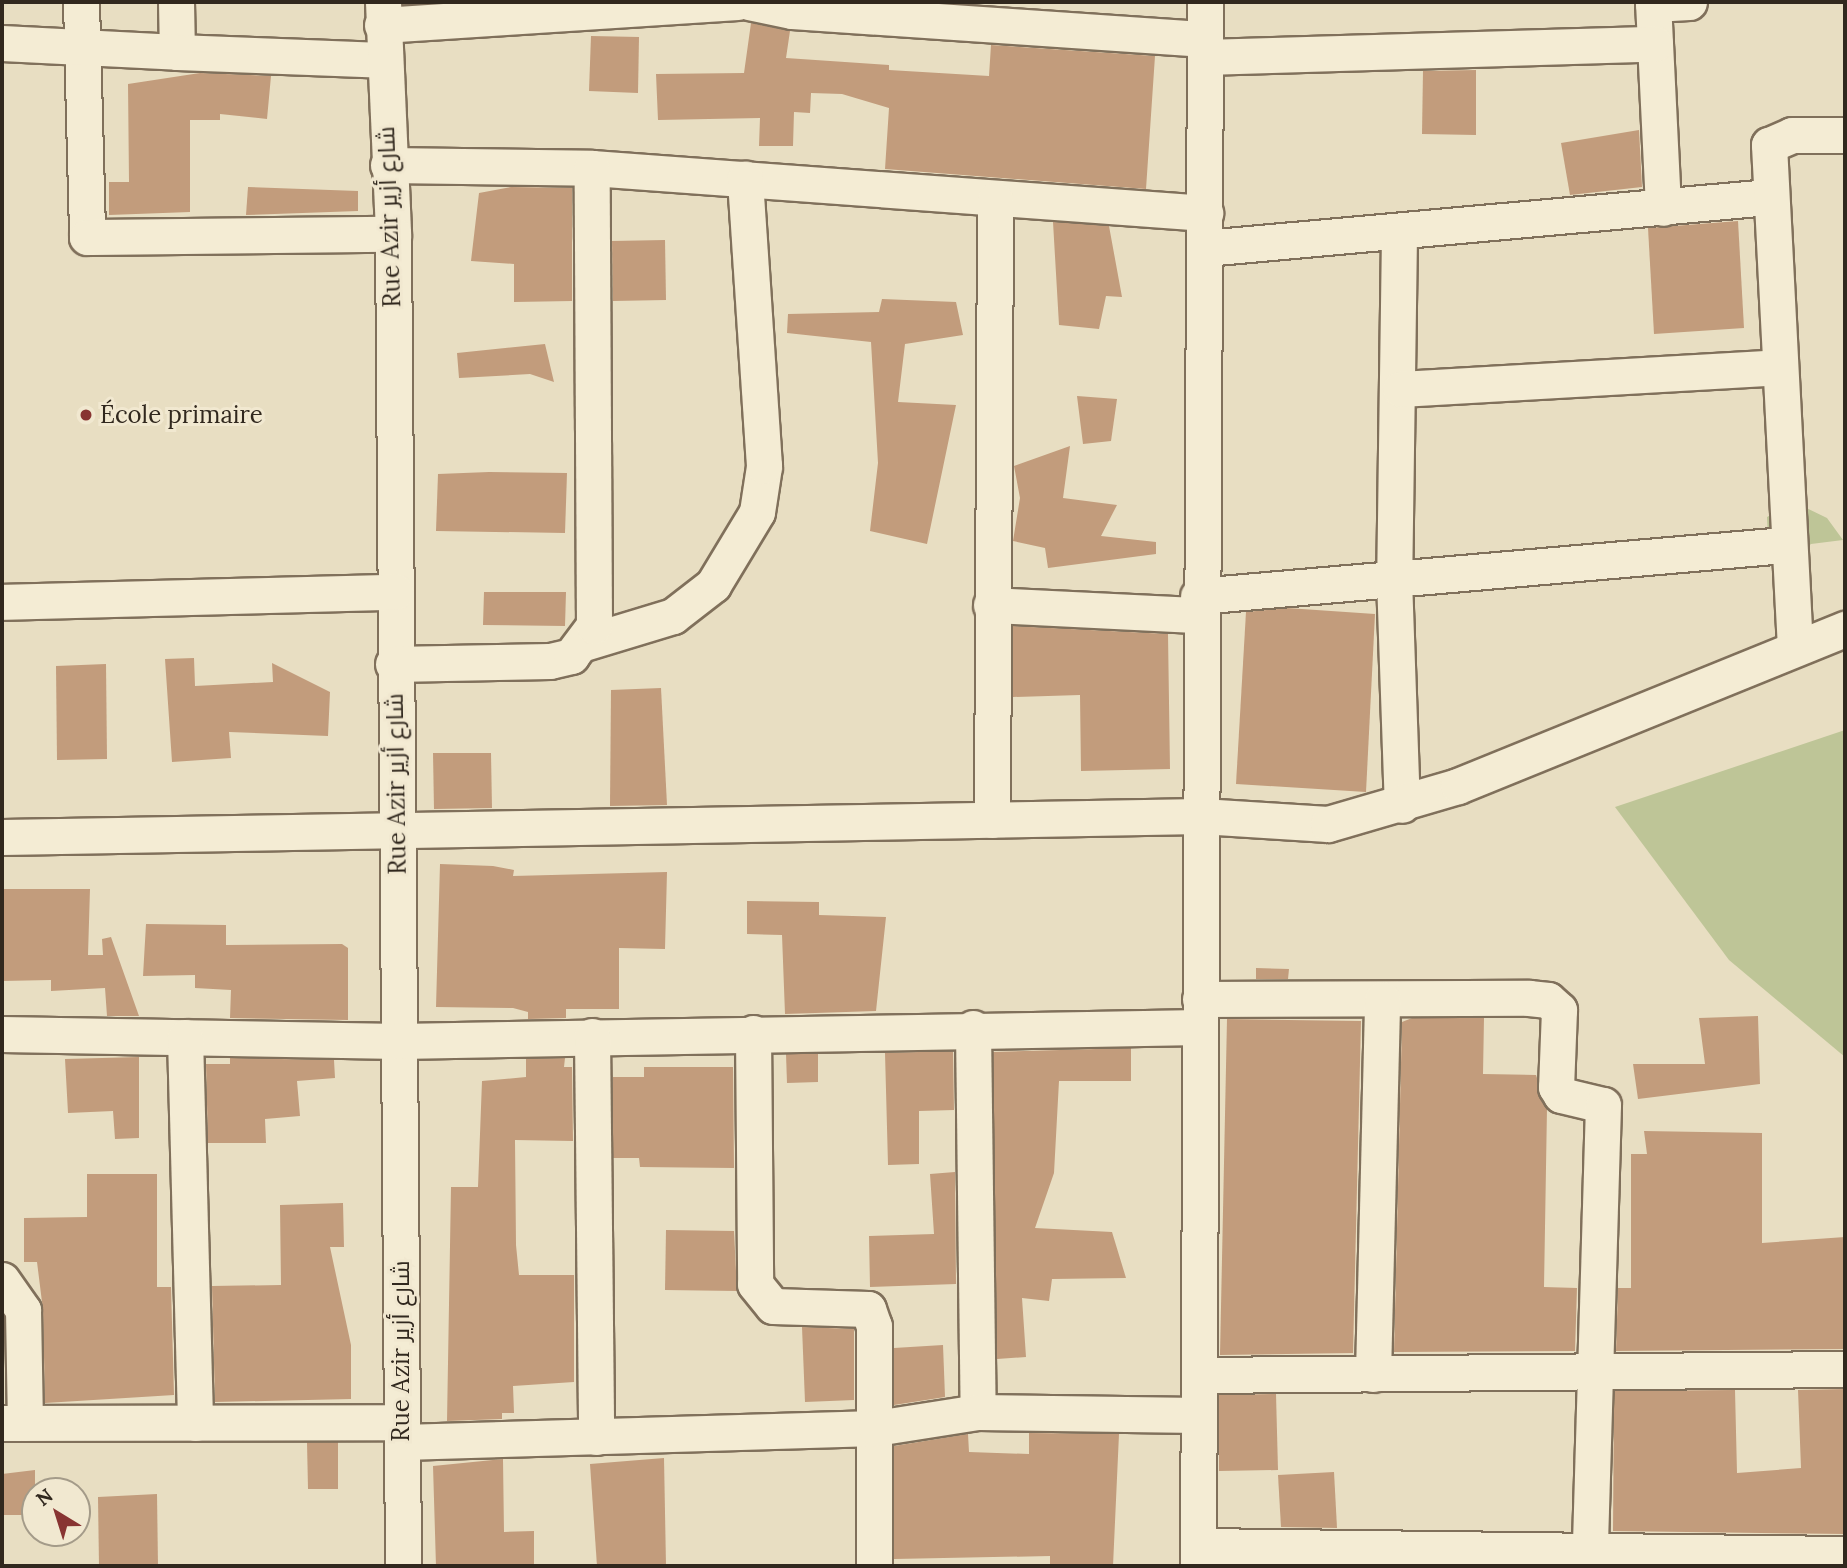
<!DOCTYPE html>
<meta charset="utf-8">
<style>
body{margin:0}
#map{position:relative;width:1847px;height:1568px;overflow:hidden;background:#e8dec2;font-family:Lora,Cairo,serif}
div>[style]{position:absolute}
.green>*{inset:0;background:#bec597}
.building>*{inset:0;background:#c29c7c}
.roads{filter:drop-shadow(2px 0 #80705b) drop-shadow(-2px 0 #80705b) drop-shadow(0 2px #80705b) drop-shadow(0 -2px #80705b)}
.street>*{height:35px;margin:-17.5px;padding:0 17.5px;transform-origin:17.5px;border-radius:17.5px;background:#f4ecd4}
.dots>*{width:19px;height:19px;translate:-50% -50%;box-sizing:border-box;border:4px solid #f1e8d0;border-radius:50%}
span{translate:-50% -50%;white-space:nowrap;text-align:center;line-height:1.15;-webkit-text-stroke:6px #f1e8d0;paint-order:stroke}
.street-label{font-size:24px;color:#31281e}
.poi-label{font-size:24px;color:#31281e}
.left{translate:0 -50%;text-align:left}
.frame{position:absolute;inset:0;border:4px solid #31281e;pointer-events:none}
.north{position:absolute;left:21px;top:1477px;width:70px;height:70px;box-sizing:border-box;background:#f1e8d0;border:2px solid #a49b89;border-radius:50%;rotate:322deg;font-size:19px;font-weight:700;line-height:28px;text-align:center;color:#31281e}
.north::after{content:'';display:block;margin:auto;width:24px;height:32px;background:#883432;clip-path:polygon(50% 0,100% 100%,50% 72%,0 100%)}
</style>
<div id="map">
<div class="green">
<div style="clip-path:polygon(1794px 502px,1827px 518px,1843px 540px,1811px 544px,1800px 553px,1768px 539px,1767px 517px)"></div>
<div style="clip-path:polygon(1845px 730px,1845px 1057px,1729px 960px,1615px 807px)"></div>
</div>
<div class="building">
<div style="clip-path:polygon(751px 23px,790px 31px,786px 58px,889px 65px,889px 70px,989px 76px,991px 45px,1155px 56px,1146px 189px,885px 169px,889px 108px,842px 94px,811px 93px,810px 113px,794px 112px,793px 146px,759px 146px,760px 118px,658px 120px,656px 74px,744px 73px)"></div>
<div style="clip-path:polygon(591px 36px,639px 37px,638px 93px,589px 91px)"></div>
<div style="clip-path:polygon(1476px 70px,1476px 135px,1422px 134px,1423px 71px)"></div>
<div style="clip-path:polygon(200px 73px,271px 76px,267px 119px,220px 114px,220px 120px,190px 120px,190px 212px,109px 215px,109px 182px,129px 182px,128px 84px)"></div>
<div style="clip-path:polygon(1639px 130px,1642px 187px,1570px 195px,1561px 143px)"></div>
<div style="clip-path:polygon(248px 187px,358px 191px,358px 211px,246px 215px)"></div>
<div style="clip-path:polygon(511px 187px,572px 188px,572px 301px,514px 302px,514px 264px,471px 261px,479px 193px)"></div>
<div style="clip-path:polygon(1738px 221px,1744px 328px,1654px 334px,1648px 228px)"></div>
<div style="clip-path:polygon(1053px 222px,1109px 226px,1122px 297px,1106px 296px,1099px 329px,1059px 325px)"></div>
<div style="clip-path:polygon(665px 240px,666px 300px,613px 301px,612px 241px)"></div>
<div style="clip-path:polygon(882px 299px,956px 302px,963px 335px,905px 344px,898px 402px,956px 405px,927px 544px,870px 531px,878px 463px,871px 342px,787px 333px,788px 314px,879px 312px)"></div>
<div style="clip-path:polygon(545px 344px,554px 382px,530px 374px,459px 378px,457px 353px)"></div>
<div style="clip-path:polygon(1077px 396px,1117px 399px,1111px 441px,1083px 444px)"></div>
<div style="clip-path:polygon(1070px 446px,1063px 498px,1117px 505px,1101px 536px,1156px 542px,1156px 554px,1048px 568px,1045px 548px,1013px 541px,1020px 498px,1014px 466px)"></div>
<div style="clip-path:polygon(489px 472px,567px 473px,565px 533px,436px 531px,438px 474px)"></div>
<div style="clip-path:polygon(484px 592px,566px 592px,565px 626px,483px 625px)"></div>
<div style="clip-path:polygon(1287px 608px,1375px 614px,1366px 792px,1236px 784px,1246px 612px)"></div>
<div style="clip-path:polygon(1013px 626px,1168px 634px,1170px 769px,1081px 771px,1080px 695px,1013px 697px)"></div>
<div style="clip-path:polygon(194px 658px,195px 686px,273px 682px,272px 663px,330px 692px,328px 736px,229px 732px,231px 758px,172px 762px,165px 659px)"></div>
<div style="clip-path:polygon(106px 664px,107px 759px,57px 760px,56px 666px)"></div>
<div style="clip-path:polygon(661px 688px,667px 805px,610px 806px,611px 690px)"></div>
<div style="clip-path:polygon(433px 753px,491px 753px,492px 808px,434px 809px)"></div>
<div style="clip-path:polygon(440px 864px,493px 866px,514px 870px,513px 876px,667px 872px,665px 949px,619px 948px,619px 1009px,566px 1009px,566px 1018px,528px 1019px,528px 1012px,513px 1008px,436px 1007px)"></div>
<div style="clip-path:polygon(2px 889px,90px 889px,88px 955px,103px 955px,102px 939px,111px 937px,139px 1016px,107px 1016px,105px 988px,51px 991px,51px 980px,2px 981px)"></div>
<div style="clip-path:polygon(747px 901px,819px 902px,819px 915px,886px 917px,876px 1011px,785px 1014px,782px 935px,747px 934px)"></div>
<div style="clip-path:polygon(146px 924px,226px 925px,226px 945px,342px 944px,348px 948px,348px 1020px,230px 1018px,231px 990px,195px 988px,195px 975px,143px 976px)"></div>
<div style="clip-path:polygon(1256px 968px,1289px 969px,1288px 979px,1256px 979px)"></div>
<div style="clip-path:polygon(1758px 1016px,1760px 1084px,1638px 1099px,1633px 1064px,1705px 1064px,1699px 1018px)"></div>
<div style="clip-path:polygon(1412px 1018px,1484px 1018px,1483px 1074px,1536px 1075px,1547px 1108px,1544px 1287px,1577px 1288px,1575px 1351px,1394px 1352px,1402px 1022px)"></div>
<div style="clip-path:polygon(1227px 1019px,1361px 1021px,1353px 1353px,1220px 1355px)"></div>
<div style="clip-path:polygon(1131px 1048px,1131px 1081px,1059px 1081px,1054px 1173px,1035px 1228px,1112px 1232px,1126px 1278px,1052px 1279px,1049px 1301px,1022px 1298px,1026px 1357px,997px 1359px,993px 1052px)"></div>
<div style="clip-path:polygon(953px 1051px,954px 1110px,919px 1111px,919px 1164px,888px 1165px,885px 1053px)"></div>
<div style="clip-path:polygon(786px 1054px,818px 1054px,818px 1082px,787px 1083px)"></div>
<div style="clip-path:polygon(139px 1057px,139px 1138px,115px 1139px,113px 1111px,68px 1113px,65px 1059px)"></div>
<div style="clip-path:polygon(230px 1058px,334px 1060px,335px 1078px,297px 1081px,300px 1116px,265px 1119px,266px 1143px,208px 1143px,206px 1064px,230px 1064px)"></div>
<div style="clip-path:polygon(565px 1058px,564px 1067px,572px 1067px,573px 1141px,515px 1140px,516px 1245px,519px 1275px,574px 1275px,574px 1382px,513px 1386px,514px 1413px,502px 1413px,502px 1419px,447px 1421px,451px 1187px,478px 1187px,482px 1081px,526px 1077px,526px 1059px)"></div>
<div style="clip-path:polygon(644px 1067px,733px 1067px,734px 1168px,640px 1167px,639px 1158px,613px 1158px,613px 1077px,644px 1077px)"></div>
<div style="clip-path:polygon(1644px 1131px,1762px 1133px,1762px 1243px,1845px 1237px,1845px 1349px,1616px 1351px,1618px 1288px,1631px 1288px,1631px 1154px,1647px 1154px)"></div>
<div style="clip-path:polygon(955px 1172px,956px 1284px,870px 1287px,869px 1236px,934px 1234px,930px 1174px)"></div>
<div style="clip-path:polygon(87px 1174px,157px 1174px,157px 1287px,171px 1287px,174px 1395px,45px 1403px,43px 1310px,37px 1262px,24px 1262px,24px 1218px,87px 1217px)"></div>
<div style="clip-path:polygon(343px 1203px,344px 1247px,330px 1247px,351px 1345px,351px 1399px,215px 1402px,212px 1286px,281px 1285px,280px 1205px)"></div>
<div style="clip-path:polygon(666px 1230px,734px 1231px,737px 1291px,665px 1290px)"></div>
<div style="clip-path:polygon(802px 1327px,854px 1329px,854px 1400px,805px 1402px)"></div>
<div style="clip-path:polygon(943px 1345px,945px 1397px,894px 1405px,894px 1348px)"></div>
<div style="clip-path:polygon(1845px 1389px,1845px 1534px,1613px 1531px,1614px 1391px,1735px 1390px,1737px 1473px,1801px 1468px,1798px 1390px)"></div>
<div style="clip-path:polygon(1276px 1394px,1278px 1470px,1219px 1471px,1219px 1395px)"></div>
<div style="clip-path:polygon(1029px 1433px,1119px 1434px,1113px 1566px,1050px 1566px,1050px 1556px,894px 1559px,894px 1446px,968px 1434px,969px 1452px,1029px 1454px)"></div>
<div style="clip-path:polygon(307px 1442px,338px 1442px,338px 1489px,308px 1489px)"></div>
<div style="clip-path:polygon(664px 1458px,666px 1566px,597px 1566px,590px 1464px)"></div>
<div style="clip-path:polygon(503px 1459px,504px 1532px,534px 1531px,534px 1566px,436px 1566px,433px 1466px)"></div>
<div style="clip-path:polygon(35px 1470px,35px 1515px,2px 1515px,2px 1474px)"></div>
<div style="clip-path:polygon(1334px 1472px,1337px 1528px,1281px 1527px,1278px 1475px)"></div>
<div style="clip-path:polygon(157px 1494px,158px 1566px,99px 1566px,98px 1497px)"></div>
</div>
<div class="roads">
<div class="street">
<div style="left:81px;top:2px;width:235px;rotate:88.5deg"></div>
<div style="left:87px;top:237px;width:306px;rotate:-0.6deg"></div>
<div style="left:176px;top:2px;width:50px;rotate:88.9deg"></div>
<div style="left:177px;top:52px;width:205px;rotate:2.2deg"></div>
<div style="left:383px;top:2px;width:232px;rotate:87.5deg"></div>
<div style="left:393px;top:234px;width:1332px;rotate:89.57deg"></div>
<div style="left:749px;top:2px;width:44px;rotate:11.8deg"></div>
<div style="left:792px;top:11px;width:414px;rotate:3.9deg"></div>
<div style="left:1653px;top:2px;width:206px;rotate:87.2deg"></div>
<div style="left:1653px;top:4px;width:36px;rotate:-3deg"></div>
<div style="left:382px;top:25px;width:356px;rotate:-3.7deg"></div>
<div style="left:2px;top:43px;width:175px;rotate:2.9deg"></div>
<div style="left:1205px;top:57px;width:450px;rotate:-1.7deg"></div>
<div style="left:388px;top:165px;width:204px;rotate:0.8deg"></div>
<div style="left:592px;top:168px;width:615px;rotate:4.2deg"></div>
<div style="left:1399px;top:234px;width:345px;rotate:90.8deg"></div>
<div style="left:1394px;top:579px;width:226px;rotate:88deg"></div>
<div style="left:1205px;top:248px;width:566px;rotate:-5.17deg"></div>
<div style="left:1400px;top:389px;width:379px;rotate:-3.3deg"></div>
<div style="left:1198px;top:596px;width:589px;rotate:-4.97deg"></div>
<div style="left:2px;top:602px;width:394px;rotate:-1.5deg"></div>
<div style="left:991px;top:605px;width:207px;rotate:2.8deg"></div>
<div style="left:584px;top:643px;width:93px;rotate:-16.9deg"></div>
<div style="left:673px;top:616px;width:51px;rotate:-37.8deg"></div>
<div style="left:713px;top:585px;width:85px;rotate:-58.9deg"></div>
<div style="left:757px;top:512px;width:47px;rotate:-81.3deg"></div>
<div style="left:764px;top:466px;width:288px;rotate:-93.8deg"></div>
<div style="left:1795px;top:648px;width:504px;rotate:-92.96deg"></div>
<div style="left:1769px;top:145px;width:25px;rotate:-23deg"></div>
<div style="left:1792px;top:135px;width:53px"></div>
<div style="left:393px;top:664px;width:157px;rotate:-1.1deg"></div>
<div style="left:550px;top:661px;width:22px;rotate:-13deg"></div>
<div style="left:571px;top:656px;width:38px;rotate:-53deg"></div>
<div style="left:594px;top:626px;width:458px;rotate:-90.3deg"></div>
<div style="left:992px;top:820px;width:620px;rotate:-89.72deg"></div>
<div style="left:2px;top:837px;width:1199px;rotate:-1deg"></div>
<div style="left:1201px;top:816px;width:127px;rotate:3.6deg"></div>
<div style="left:1328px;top:824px;width:135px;rotate:-16.3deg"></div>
<div style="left:1458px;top:786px;width:418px;rotate:-22.1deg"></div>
<div style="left:1200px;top:999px;width:329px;rotate:-0.2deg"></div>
<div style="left:1529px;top:998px;width:19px;rotate:6deg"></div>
<div style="left:1548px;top:1000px;width:15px;rotate:42deg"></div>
<div style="left:1559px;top:1010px;width:77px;rotate:92.2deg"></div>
<div style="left:1556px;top:1087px;width:9px;rotate:58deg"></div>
<div style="left:1561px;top:1095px;width:43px;rotate:13.4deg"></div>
<div style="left:1603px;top:1105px;width:461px;rotate:91.7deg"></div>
<div style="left:973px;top:1028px;width:384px;rotate:89.3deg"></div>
<div style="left:753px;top:1033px;width:251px;rotate:89.5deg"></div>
<div style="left:755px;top:1284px;width:28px;rotate:51deg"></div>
<div style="left:773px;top:1306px;width:95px;rotate:1.8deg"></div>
<div style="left:868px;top:1309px;width:18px;rotate:71deg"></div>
<div style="left:874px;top:1326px;width:240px;rotate:90deg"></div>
<div style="left:2px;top:1034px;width:397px;rotate:1deg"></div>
<div style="left:399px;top:1041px;width:801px;rotate:-1deg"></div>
<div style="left:592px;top:1036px;width:401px;rotate:89.4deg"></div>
<div style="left:185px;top:1037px;width:386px;rotate:88.5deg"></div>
<div style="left:2px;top:1280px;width:37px;rotate:55deg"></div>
<div style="left:23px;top:1310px;width:113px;rotate:89deg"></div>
<div style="left:1373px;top:1374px;width:375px;rotate:-88.6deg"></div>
<div style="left:1199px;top:1375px;width:646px;rotate:-0.53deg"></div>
<div style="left:2px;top:1423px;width:399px;rotate:-0.1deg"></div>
<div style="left:402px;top:1442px;width:474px;rotate:-1.7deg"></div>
<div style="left:876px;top:1428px;width:103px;rotate:-8.9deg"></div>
<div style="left:978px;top:1412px;width:221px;rotate:0.8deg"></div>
<div style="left:1198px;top:1546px;width:647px;rotate:0.71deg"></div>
<div style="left:1198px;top:1566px;width:1564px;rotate:-89.74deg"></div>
</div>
</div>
<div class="dots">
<div style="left:86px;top:415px;background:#883432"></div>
</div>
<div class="street-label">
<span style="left:389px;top:217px;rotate:-92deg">Rue Azir شارع أزير</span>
<span style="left:396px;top:784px;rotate:-91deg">Rue Azir شارع أزير</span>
<span style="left:401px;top:1351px;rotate:-90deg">Rue Azir شارع أزير</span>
</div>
<div class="poi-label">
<span class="left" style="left:100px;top:415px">École primaire</span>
</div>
<div class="frame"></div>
<div class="north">N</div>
</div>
